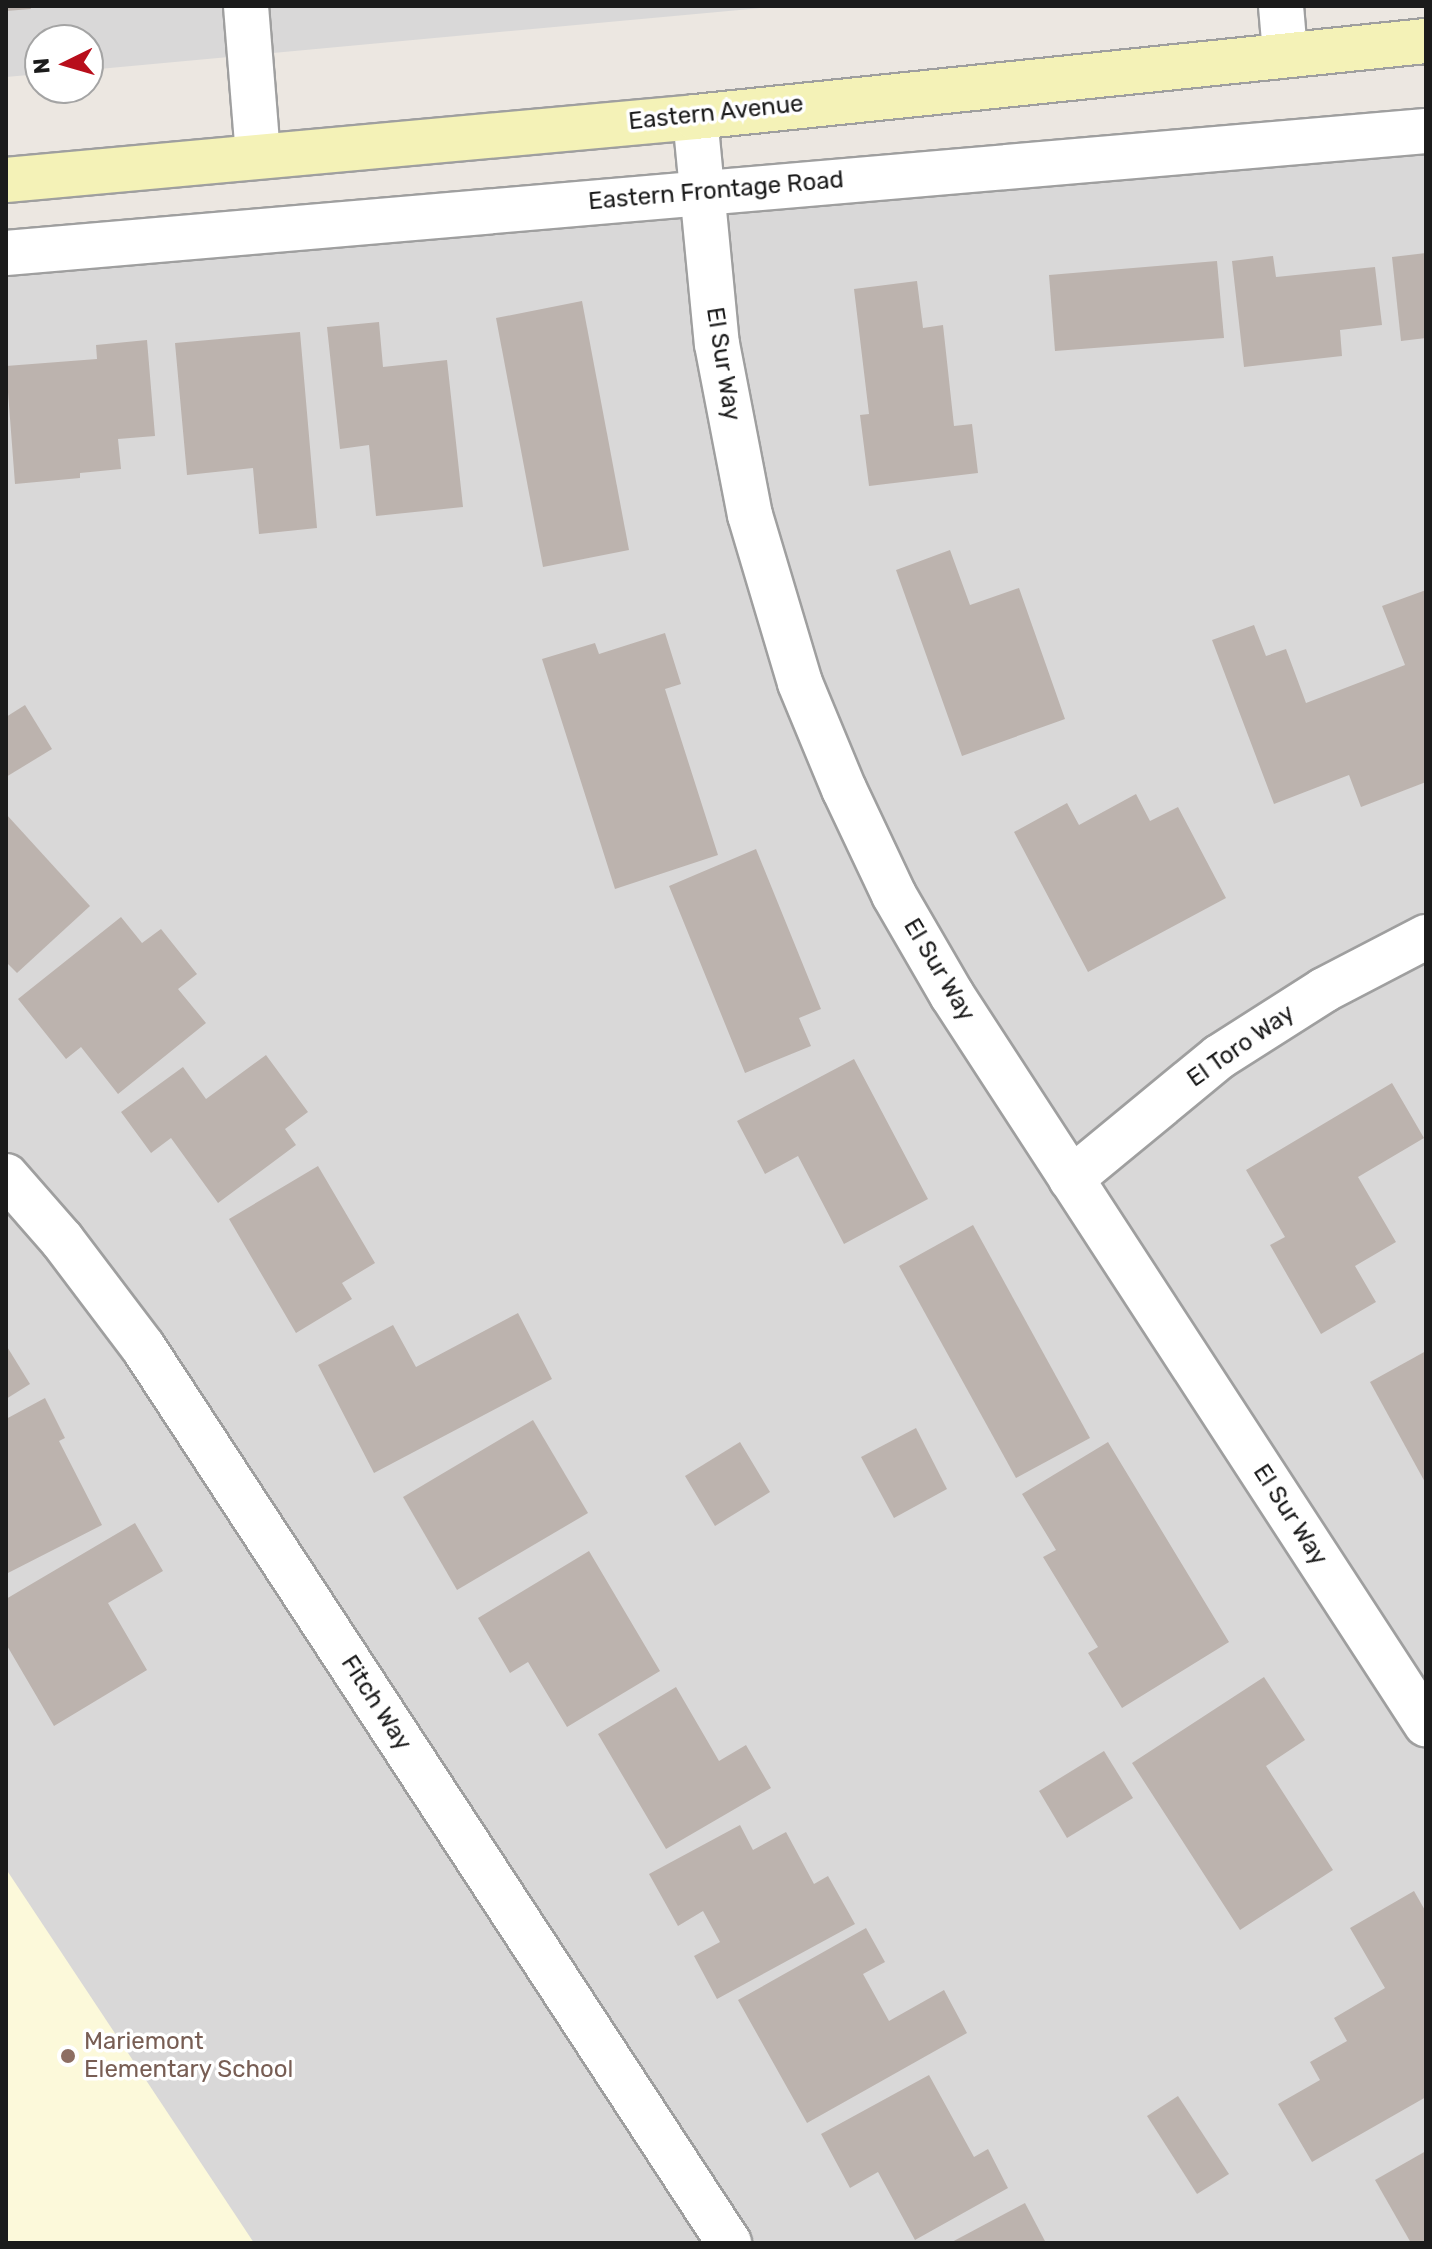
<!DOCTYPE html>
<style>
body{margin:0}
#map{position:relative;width:1432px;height:2249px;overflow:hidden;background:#ece7e1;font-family:Rubik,sans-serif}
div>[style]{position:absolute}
.residential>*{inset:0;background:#d9d8d8}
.education>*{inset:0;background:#fcf9da}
.building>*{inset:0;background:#bcb3ae}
.roads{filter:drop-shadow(2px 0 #9f9f9f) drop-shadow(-2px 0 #9f9f9f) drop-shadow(0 2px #9f9f9f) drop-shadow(0 -2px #9f9f9f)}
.street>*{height:44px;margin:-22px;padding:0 22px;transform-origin:22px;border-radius:22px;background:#fff}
.secondary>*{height:44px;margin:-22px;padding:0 22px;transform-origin:22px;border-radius:22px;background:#f4f2b7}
.dots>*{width:22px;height:22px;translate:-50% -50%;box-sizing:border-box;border:4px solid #fff;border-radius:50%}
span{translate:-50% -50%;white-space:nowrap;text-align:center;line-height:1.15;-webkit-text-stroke:7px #fff;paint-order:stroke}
.street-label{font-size:24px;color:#1b1b1b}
.education-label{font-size:24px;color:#785e54}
.left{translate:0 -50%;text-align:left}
.frame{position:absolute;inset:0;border:8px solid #1b1b1b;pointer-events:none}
.north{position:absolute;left:24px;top:24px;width:80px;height:80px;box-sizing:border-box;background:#fff;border:2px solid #a4a4a4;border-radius:50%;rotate:265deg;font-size:22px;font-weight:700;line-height:32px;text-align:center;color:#1b1b1b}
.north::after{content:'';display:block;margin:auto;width:28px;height:36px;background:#b80e1b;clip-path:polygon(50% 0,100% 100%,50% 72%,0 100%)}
</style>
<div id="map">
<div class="residential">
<div style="clip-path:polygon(6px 6px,782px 6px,88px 70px,88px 40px,40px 40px,40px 74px,6px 77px)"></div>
<div style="clip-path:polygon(1426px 152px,1426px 2243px,6px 2243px,6px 276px)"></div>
</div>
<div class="education">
<div style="clip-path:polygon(6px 1869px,254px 2243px,6px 2243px)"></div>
</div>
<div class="building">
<div style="clip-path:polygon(6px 6px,30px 6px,31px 9px,6px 11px)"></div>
<div style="clip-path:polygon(1426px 253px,1426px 338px,1401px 341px,1392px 257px)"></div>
<div style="clip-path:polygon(1273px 256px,1276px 277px,1375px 267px,1382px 325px,1340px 330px,1342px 356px,1244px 367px,1232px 261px)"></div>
<div style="clip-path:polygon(1217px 261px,1224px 338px,1055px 351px,1049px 275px)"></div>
<div style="clip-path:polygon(917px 281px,923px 328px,943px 325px,954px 426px,972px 424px,978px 473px,869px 486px,860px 415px,869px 414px,854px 289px)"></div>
<div style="clip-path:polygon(582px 301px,629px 550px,543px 567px,496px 318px)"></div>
<div style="clip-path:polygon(379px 322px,383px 367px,447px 360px,463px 507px,376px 516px,369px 445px,340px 449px,327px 327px)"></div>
<div style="clip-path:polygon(300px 332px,317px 528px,259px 534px,253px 468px,187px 475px,175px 343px)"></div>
<div style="clip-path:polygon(147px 340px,155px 436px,118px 439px,121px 469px,80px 473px,80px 478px,15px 484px,6px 366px,97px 359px,96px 345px)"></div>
<div style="clip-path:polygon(950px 550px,970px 605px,1019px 588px,1065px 719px,962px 756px,896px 570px)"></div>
<div style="clip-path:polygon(1426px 590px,1426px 782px,1361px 807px,1349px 775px,1274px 804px,1212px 640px,1254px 625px,1266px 656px,1286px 649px,1306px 703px,1405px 665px,1382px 606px)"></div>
<div style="clip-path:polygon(665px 633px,681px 684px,665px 689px,718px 855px,615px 889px,542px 659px,595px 643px,599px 654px)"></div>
<div style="clip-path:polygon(25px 705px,52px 749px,6px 777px,6px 717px)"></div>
<div style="clip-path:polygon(1136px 794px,1150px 821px,1178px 807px,1226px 898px,1088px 972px,1014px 832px,1067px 803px,1079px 825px)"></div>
<div style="clip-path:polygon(6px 814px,90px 906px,17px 973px,6px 962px)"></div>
<div style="clip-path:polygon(756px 849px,821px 1009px,799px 1018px,811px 1046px,745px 1073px,669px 886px)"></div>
<div style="clip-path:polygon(121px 917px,142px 943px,161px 929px,197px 974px,178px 989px,206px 1023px,118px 1094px,81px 1047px,66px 1059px,18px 999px)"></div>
<div style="clip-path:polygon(266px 1055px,308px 1112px,285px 1129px,296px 1145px,218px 1203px,171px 1138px,151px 1153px,121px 1112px,183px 1067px,206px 1099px)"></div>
<div style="clip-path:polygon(854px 1059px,928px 1199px,844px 1244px,798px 1156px,765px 1174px,737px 1121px)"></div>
<div style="clip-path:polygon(1392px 1083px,1424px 1138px,1358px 1177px,1396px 1242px,1355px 1266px,1376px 1302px,1321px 1334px,1270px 1245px,1285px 1237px,1246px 1170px)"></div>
<div style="clip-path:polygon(318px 1166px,375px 1263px,342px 1283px,352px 1299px,296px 1333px,229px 1219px)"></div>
<div style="clip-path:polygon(973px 1225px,1090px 1438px,1016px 1478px,899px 1266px)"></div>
<div style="clip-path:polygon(518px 1313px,552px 1379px,374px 1473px,318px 1365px,393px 1325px,416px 1367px)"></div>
<div style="clip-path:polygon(6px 1345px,30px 1384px,6px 1399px)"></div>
<div style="clip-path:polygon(1426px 1351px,1426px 1484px,1370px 1382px)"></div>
<div style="clip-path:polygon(45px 1398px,65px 1438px,59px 1441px,102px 1525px,6px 1574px,6px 1419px)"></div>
<div style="clip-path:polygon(533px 1420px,588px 1513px,457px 1590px,403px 1497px)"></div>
<div style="clip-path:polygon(916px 1428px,947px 1489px,894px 1518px,861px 1457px)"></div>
<div style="clip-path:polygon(740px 1442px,770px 1492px,715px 1526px,685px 1476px)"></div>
<div style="clip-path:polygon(1108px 1442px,1229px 1642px,1122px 1708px,1088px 1653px,1098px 1647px,1043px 1557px,1056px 1550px,1022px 1494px)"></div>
<div style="clip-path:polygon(135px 1523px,163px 1571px,108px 1603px,147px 1670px,54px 1726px,6px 1644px,6px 1599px)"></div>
<div style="clip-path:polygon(589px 1551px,660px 1671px,567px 1727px,528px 1662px,510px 1673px,478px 1618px)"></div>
<div style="clip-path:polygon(1264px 1677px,1305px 1740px,1266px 1766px,1333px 1870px,1240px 1930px,1132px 1763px)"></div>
<div style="clip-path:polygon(676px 1687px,719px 1761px,746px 1745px,771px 1788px,666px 1849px,598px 1734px)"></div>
<div style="clip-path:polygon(1104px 1751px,1133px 1798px,1067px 1838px,1039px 1791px)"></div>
<div style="clip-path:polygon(740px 1825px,753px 1850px,786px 1832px,814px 1884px,828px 1876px,855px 1924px,717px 1999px,694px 1956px,720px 1942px,703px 1911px,678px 1926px,649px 1874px)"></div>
<div style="clip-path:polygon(1414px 1891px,1426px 1912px,1426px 2097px,1312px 2162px,1278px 2104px,1320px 2080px,1310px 2062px,1347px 2041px,1334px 2018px,1385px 1988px,1350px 1928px)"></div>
<div style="clip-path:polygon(866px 1928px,885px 1962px,863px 1974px,889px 2021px,944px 1990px,967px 2033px,807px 2123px,738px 2000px)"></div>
<div style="clip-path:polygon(929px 2075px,974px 2157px,988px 2149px,1008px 2188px,915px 2240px,878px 2172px,850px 2188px,821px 2134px)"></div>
<div style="clip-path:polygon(1178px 2096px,1229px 2174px,1197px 2194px,1147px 2116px)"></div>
<div style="clip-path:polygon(1426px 2151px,1426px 2243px,1411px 2243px,1375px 2180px)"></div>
<div style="clip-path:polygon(1025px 2203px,1046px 2243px,950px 2243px)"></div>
</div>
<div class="roads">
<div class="street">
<div style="left:246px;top:6px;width:149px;rotate:85.4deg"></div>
<div style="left:1281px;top:6px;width:47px;rotate:85.1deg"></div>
<div style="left:695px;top:117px;width:228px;rotate:84.5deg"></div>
<div style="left:717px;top:344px;width:174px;rotate:79.1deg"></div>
<div style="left:750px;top:515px;width:175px;rotate:73.4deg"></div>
<div style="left:800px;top:683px;width:115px;rotate:67.5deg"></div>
<div style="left:844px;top:789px;width:117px;rotate:64.7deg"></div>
<div style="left:894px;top:895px;width:116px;rotate:59.9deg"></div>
<div style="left:952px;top:995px;width:870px;rotate:56.97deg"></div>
<div style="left:6px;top:253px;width:1425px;rotate:-4.91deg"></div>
<div style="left:6px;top:1176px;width:85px;rotate:48.8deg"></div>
<div style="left:62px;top:1240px;width:134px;rotate:52.9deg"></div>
<div style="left:143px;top:1347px;width:1071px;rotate:56.81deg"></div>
<div style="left:1071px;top:1179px;width:192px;rotate:-39.5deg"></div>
<div style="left:1219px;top:1057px;width:125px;rotate:-32.5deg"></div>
<div style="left:1324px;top:990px;width:115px;rotate:-27.5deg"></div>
</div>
<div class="secondary">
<div style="left:6px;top:180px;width:692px;rotate:-5.22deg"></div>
<div style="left:695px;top:117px;width:735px;rotate:-5.94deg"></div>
</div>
</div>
<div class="dots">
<div style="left:68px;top:2056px;background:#8d6e63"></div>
</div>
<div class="street-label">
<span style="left:716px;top:113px;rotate:-6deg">Eastern Avenue</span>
<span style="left:716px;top:191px;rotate:-5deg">Eastern Frontage Road</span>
<span style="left:723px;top:364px;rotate:81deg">El Sur Way</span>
<span style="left:939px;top:970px;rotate:59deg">El Sur Way</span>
<span style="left:1241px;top:1046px;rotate:-35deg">El Toro Way</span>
<span style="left:1290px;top:1515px;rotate:57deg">El Sur Way</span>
<span style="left:376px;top:1703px;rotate:57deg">Fitch Way</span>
</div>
<div class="education-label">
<span class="left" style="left:84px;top:2056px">Mariemont<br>Elementary School</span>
</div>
<div class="frame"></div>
<div class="north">N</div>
</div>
